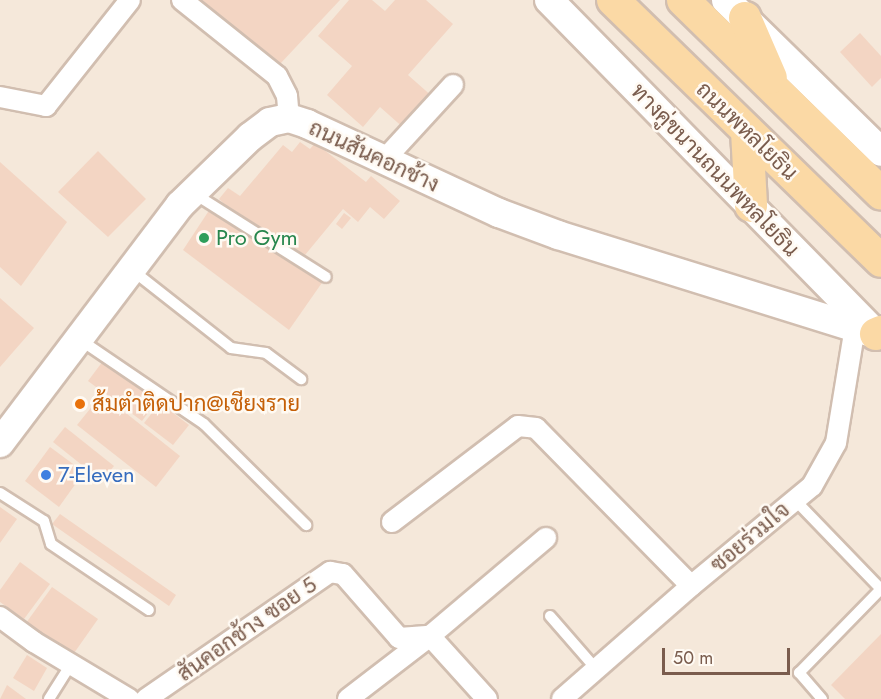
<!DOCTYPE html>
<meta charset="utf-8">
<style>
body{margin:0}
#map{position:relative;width:881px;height:699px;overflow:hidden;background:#fdf6ec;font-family:Jost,Sarabun,sans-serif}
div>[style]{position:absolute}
.residential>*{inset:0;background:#f5e8da}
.building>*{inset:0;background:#f3d5c3}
.roads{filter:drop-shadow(2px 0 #d1beb0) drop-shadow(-2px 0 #d1beb0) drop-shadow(0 2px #d1beb0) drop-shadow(0 -2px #d1beb0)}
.lane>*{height:10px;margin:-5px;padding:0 5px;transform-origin:5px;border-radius:5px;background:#fff}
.street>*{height:20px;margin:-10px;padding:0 10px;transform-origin:10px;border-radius:10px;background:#fff}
.secondary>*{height:28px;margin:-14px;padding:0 14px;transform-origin:14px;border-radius:14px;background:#fff}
.primary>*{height:32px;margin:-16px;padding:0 16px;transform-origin:16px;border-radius:16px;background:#fbd9a5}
.dots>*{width:16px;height:16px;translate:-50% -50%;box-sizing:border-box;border:3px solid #fffaf3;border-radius:50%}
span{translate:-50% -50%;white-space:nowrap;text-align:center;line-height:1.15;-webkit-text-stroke:5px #fffaf3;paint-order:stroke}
.street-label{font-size:22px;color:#7a5c4d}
.leisure-label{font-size:22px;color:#27864d}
.left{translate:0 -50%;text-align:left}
.food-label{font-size:22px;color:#c56008}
.shop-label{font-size:22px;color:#366cbe}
.scale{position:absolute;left:662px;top:648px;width:128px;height:27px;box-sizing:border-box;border:3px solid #7a5c4d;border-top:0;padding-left:8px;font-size:18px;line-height:21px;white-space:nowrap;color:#7a5c4d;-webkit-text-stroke:4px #fffaf3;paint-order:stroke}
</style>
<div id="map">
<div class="residential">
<div style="clip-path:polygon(0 0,881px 0,881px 699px,0 699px)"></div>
</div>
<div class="building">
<div style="clip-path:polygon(199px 0,340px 0,280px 64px)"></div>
<div style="clip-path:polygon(349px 0,372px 0,385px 11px,395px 0,426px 0,453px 24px,408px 75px,434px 98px,406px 130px,380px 107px,363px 127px,327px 95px,352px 66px,318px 36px)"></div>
<div style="clip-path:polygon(860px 33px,881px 56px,881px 78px,872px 87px,840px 52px)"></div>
<div style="clip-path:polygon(300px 142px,310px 149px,315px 143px,366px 182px,371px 176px,400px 201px,384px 219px,370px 207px,358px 222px,343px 209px,305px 255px,232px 211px,219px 199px,228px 188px,240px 196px,283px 145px,292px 152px)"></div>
<div style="clip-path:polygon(98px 151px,146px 199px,108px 237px,58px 192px)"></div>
<div style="clip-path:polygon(0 162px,67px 222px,21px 286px,0 267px)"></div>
<div style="clip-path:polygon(210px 209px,326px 277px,289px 330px,183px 250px)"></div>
<div style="clip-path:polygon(344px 213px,351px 218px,342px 229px,336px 224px)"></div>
<div style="clip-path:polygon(0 298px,34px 328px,0 367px)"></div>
<div style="clip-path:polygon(103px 361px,157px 401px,142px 421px,88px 381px)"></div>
<div style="clip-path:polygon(102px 394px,180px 456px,156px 487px,77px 425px)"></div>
<div style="clip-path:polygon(160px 403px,189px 425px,173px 445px,144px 423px)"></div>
<div style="clip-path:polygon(65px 427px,114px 466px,102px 481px,53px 442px)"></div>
<div style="clip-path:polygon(50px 447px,84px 472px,59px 507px,25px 481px)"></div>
<div style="clip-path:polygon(0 507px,17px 519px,0 543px)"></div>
<div style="clip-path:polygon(60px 514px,176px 595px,169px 606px,52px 524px)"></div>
<div style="clip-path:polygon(20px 562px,50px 584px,24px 619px,0 602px,0 590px)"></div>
<div style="clip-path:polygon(52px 587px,98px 619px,72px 656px,26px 623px)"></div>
<div style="clip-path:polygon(881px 634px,881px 699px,845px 699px,831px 685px)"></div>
<div style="clip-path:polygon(27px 655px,47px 668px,34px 691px,13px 678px)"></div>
<div style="clip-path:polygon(7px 685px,26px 699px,0 699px)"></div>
</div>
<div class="roads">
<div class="lane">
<div style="left:193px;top:193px;width:157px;rotate:32.3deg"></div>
<div style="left:132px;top:270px;width:126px;rotate:38.2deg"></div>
<div style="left:231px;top:348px;width:35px;rotate:8deg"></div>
<div style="left:266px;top:353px;width:44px;rotate:36.6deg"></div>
<div style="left:79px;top:339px;width:151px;rotate:34.2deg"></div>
<div style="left:204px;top:424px;width:144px;rotate:44.7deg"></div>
<div style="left:0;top:493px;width:52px;rotate:32.5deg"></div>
<div style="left:44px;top:521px;width:24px;rotate:73deg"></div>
<div style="left:51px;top:544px;width:118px;rotate:34deg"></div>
<div style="left:795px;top:500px;width:124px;rotate:46deg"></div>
<div style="left:550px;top:616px;width:70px;rotate:49deg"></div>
<div style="left:49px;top:699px;width:41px;rotate:-57.8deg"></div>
<div style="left:822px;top:699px;width:35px;rotate:-131deg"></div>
<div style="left:799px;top:673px;width:117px;rotate:-45.7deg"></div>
</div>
<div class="street">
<div style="left:182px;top:0;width:122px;rotate:38.7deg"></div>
<div style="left:277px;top:76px;width:22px;rotate:63deg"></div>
<div style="left:287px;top:96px;width:22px;rotate:85deg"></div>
<div style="left:0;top:97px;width:47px;rotate:11.1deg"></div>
<div style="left:46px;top:106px;width:135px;rotate:-51.6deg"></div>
<div style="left:384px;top:160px;width:102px;rotate:-47.4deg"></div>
<div style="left:392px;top:522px;width:158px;rotate:-37.3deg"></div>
<div style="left:518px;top:426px;width:18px;rotate:6deg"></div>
<div style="left:536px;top:428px;width:221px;rotate:45.5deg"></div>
<div style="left:0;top:617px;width:42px;rotate:36.3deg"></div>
<div style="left:34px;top:642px;width:111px;rotate:31deg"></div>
<div style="left:146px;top:699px;width:224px;rotate:-34.6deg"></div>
<div style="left:330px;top:572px;width:13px;rotate:9deg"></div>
<div style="left:343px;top:574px;width:85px;rotate:48.8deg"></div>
<div style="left:399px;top:638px;width:31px;rotate:-4deg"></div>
<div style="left:430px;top:636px;width:85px;rotate:47.9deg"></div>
<div style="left:348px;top:699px;width:103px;rotate:-37.5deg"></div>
<div style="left:430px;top:636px;width:152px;rotate:-40.2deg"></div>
<div style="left:562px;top:699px;width:171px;rotate:-41.2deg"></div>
<div style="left:691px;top:586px;width:157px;rotate:-39.6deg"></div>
<div style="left:812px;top:486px;width:49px;rotate:-60.8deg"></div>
<div style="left:836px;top:443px;width:118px;rotate:-80.7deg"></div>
</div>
<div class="secondary">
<div style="left:549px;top:0;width:463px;rotate:45.6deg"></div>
<div style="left:726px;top:0;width:217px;rotate:44.4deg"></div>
<div style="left:0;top:443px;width:298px;rotate:-52.9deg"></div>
<div style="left:180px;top:205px;width:98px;rotate:-44.2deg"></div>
<div style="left:250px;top:137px;width:25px;rotate:-37deg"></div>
<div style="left:270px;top:122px;width:19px;rotate:-12deg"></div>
<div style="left:289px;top:118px;width:19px;rotate:18deg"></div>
<div style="left:307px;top:124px;width:212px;rotate:24.9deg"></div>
<div style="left:499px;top:213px;width:63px;rotate:20.4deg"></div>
<div style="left:558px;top:235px;width:333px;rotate:17.3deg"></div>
</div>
<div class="primary">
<div style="left:613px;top:0;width:374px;rotate:44.2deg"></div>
<div style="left:683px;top:0;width:277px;rotate:44.3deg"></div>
<div style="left:745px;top:18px;width:65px;rotate:66.6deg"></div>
<div style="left:747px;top:131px;width:75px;rotate:86.9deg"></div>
<div style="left:876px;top:334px;width:5px;rotate:-22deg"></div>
</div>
</div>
<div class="dots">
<div style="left:204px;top:238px;background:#2e9e5b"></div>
<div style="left:80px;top:404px;background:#e8710a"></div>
<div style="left:46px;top:475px;background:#3f7fe0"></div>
</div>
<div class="street-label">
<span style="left:747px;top:131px;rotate:44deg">ถนนพหลโยธิน</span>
<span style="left:374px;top:156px;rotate:25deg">ถนนสันคอกช้าง</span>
<span style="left:715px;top:170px;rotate:46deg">ทางคู่ขนานถนนพหลโยธิน</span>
<span style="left:750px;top:537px;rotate:-40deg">ซอยร่วมใจ</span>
<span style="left:247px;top:629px;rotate:-35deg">สันคอกช้าง ซอย 5</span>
</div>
<div class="leisure-label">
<span class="left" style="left:216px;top:238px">Pro Gym</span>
</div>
<div class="food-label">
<span class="left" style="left:92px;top:404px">ส้มตำติดปาก@เชียงราย</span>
</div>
<div class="shop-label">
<span class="left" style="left:58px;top:475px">7-Eleven</span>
</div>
<div class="scale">50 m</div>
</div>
